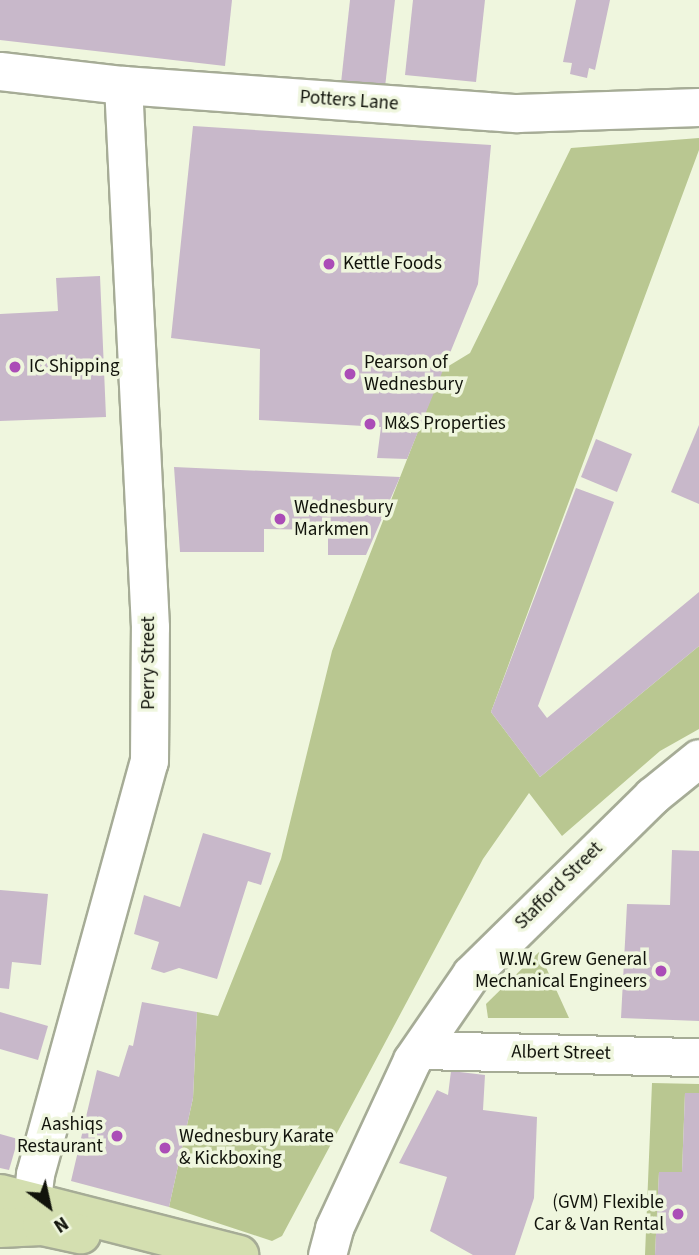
<!DOCTYPE html>
<style>
body{margin:0}
#map{position:relative;width:699px;height:1255px;overflow:hidden;background:#eff6de;font-family:"Source Sans 3",sans-serif}
div>[style]{position:absolute}
.green>*{inset:0;background:#b9c791}
.building>*{inset:0;background:#c8b8ca}
.roads{filter:drop-shadow(2px 0 #a6ac96) drop-shadow(-2px 0 #a6ac96) drop-shadow(0 2px #a6ac96) drop-shadow(0 -2px #a6ac96)}
.minor>*{height:37px;margin:-18.5px;padding:0 18.5px;transform-origin:18.5px;border-radius:18.5px;background:#fff}
.primary>*{height:38px;margin:-19px;padding:0 19px;transform-origin:19px;border-radius:19px;background:#d4dfb0}
.dots>*{width:19px;height:19px;translate:-50% -50%;box-sizing:border-box;border:4px solid #eff6de;border-radius:50%}
span{translate:-50% -50%;white-space:nowrap;text-align:center;line-height:1.15;-webkit-text-stroke:7px #eff6de;paint-order:stroke}
.street-label{font-size:19px;color:#11130b}
.poi-label{font-size:19px;color:#11130b}
.left{translate:0 -50%;text-align:left}
.right{translate:-100% -50%;text-align:right}
.north{position:absolute;left:14px;top:1171px;width:70px;height:70px;-webkit-text-stroke:5px #eff6de;paint-order:stroke;rotate:147deg;font-size:19px;font-weight:700;line-height:28px;text-align:center;color:#11130b}
.north::after{content:'';display:block;margin:auto;width:24px;height:32px;background:#11130b;clip-path:polygon(50% 0,100% 100%,50% 72%,0 100%)}
</style>
<div id="map">
<div class="green">
<div style="clip-path:polygon(699px 138px,699px 150px,491px 712px,540px 777px,699px 646px,699px 729px,660px 751px,562px 836px,529px 793px,483px 859px,282px 1236px,272px 1241px,169px 1207px,193px 1098px,197px 1012px,218px 1016px,281px 859px,332px 651px,442px 370px,470px 353px,571px 148px)"></div>
<div style="clip-path:polygon(539px 952px,569px 1018px,488px 1018px,486px 1004px)"></div>
<div style="clip-path:polygon(652px 1083px,699px 1084px,699px 1093px,685px 1093px,682px 1172px,659px 1172px,655px 1255px,645px 1255px)"></div>
</div>
<div class="building">
<div style="clip-path:polygon(0 0,232px 0,225px 66px,0 40px)"></div>
<div style="clip-path:polygon(350px 0,395px 0,385px 87px,341px 83px)"></div>
<div style="clip-path:polygon(413px 0,485px 0,476px 82px,405px 75px)"></div>
<div style="clip-path:polygon(576px 0,610px 0,595px 70px,589px 68px,587px 78px,570px 74px,572px 63px,563px 62px)"></div>
<div style="clip-path:polygon(193px 126px,491px 145px,478px 284px,407px 459px,377px 458px,381px 427px,259px 420px,260px 349px,171px 338px)"></div>
<div style="clip-path:polygon(100px 276px,106px 417px,0 421px,0 314px,58px 311px,56px 278px)"></div>
<div style="clip-path:polygon(699px 425px,699px 504px,671px 492px)"></div>
<div style="clip-path:polygon(596px 439px,632px 454px,617px 492px,581px 477px)"></div>
<div style="clip-path:polygon(174px 467px,400px 477px,366px 555px,328px 555px,328px 530px,264px 529px,264px 552px,180px 552px)"></div>
<div style="clip-path:polygon(576px 488px,614px 502px,538px 706px,547px 718px,699px 592px,699px 646px,540px 777px,491px 712px)"></div>
<div style="clip-path:polygon(203px 833px,271px 853px,261px 885px,248px 881px,217px 979px,179px 968px,164px 973px,151px 969px,159px 942px,134px 934px,144px 895px,180px 907px)"></div>
<div style="clip-path:polygon(672px 850px,699px 851px,699px 1021px,621px 1018px,627px 904px,670px 905px)"></div>
<div style="clip-path:polygon(0 890px,48px 894px,41px 965px,12px 962px,9px 989px,0 988px)"></div>
<div style="clip-path:polygon(142px 1002px,197px 1012px,193px 1098px,169px 1207px,71px 1181px,97px 1070px,119px 1077px,129px 1045px,133px 1046px)"></div>
<div style="clip-path:polygon(0 1012px,48px 1026px,38px 1060px,0 1049px)"></div>
<div style="clip-path:polygon(451px 1071px,485px 1075px,483px 1110px,537px 1117px,534px 1198px,515px 1255px,473px 1255px,430px 1231px,447px 1177px,399px 1163px,437px 1090px,448px 1095px)"></div>
<div style="clip-path:polygon(685px 1093px,699px 1093px,699px 1255px,655px 1255px,659px 1172px,682px 1172px)"></div>
<div style="clip-path:polygon(0 1134px,18px 1139px,9px 1170px,0 1168px)"></div>
</div>
<div class="roads">
<div class="minor">
<div style="left:0;top:71px;width:124px;rotate:6.5deg"></div>
<div style="left:123px;top:85px;width:395px;rotate:4.1deg"></div>
<div style="left:517px;top:113px;width:182px;rotate:-1.9deg"></div>
<div style="left:423px;top:1050px;width:276px;rotate:1.5deg"></div>
<div style="left:29px;top:1226px;width:52px;rotate:-83.4deg"></div>
<div style="left:35px;top:1174px;width:428px;rotate:-74.6deg"></div>
<div style="left:149px;top:761px;width:134px;rotate:-89.6deg"></div>
<div style="left:150px;top:627px;width:543px;rotate:-92.85deg"></div>
<div style="left:327px;top:1255px;width:28px;rotate:-75deg"></div>
<div style="left:334px;top:1228px;width:185px;rotate:-65.1deg"></div>
<div style="left:412px;top:1060px;width:104px;rotate:-55.5deg"></div>
<div style="left:471px;top:974px;width:254px;rotate:-44.5deg"></div>
<div style="left:652px;top:796px;width:60px;rotate:-39deg"></div>
</div>
<div class="primary">
<div style="left:0;top:1194px;width:247px;rotate:14.3deg"></div>
<div style="left:0;top:1228px;width:42px;rotate:-2.7deg"></div>
<div style="left:42px;top:1226px;width:40px;rotate:12deg"></div>
</div>
</div>
<div class="dots">
<div style="left:329px;top:264px;background:#ab4db7"></div>
<div style="left:15px;top:367px;background:#ab4db7"></div>
<div style="left:350px;top:374px;background:#ab4db7"></div>
<div style="left:370px;top:424px;background:#ab4db7"></div>
<div style="left:280px;top:519px;background:#ab4db7"></div>
<div style="left:661px;top:971px;background:#ab4db7"></div>
<div style="left:117px;top:1136px;background:#ab4db7"></div>
<div style="left:165px;top:1148px;background:#ab4db7"></div>
<div style="left:678px;top:1214px;background:#ab4db7"></div>
</div>
<div class="street-label">
<span style="left:349px;top:101px;rotate:4deg">Potters Lane</span>
<span style="left:149px;top:663px;rotate:-90deg">Perry Street</span>
<span style="left:559px;top:886px;rotate:-45deg">Stafford Street</span>
<span style="left:561px;top:1053px;rotate:1deg">Albert Street</span>
</div>
<div class="poi-label">
<span class="left" style="left:343px;top:264px">Kettle Foods</span>
<span class="left" style="left:364px;top:374px">Pearson of<br>Wednesbury</span>
<span class="left" style="left:29px;top:367px">IC Shipping</span>
<span class="left" style="left:384px;top:424px">M&amp;S Properties</span>
<span class="left" style="left:294px;top:519px">Wednesbury<br>Markmen</span>
<span class="right" style="left:647px;top:971px">W.W. Grew General<br>Mechanical Engineers</span>
<span class="right" style="left:103px;top:1136px">Aashiqs<br>Restaurant</span>
<span class="left" style="left:179px;top:1148px">Wednesbury Karate<br>&amp; Kickboxing</span>
<span class="right" style="left:664px;top:1214px">(GVM) Flexible<br>Car &amp; Van Rental</span>
</div>
<div class="north">N</div>
</div>
